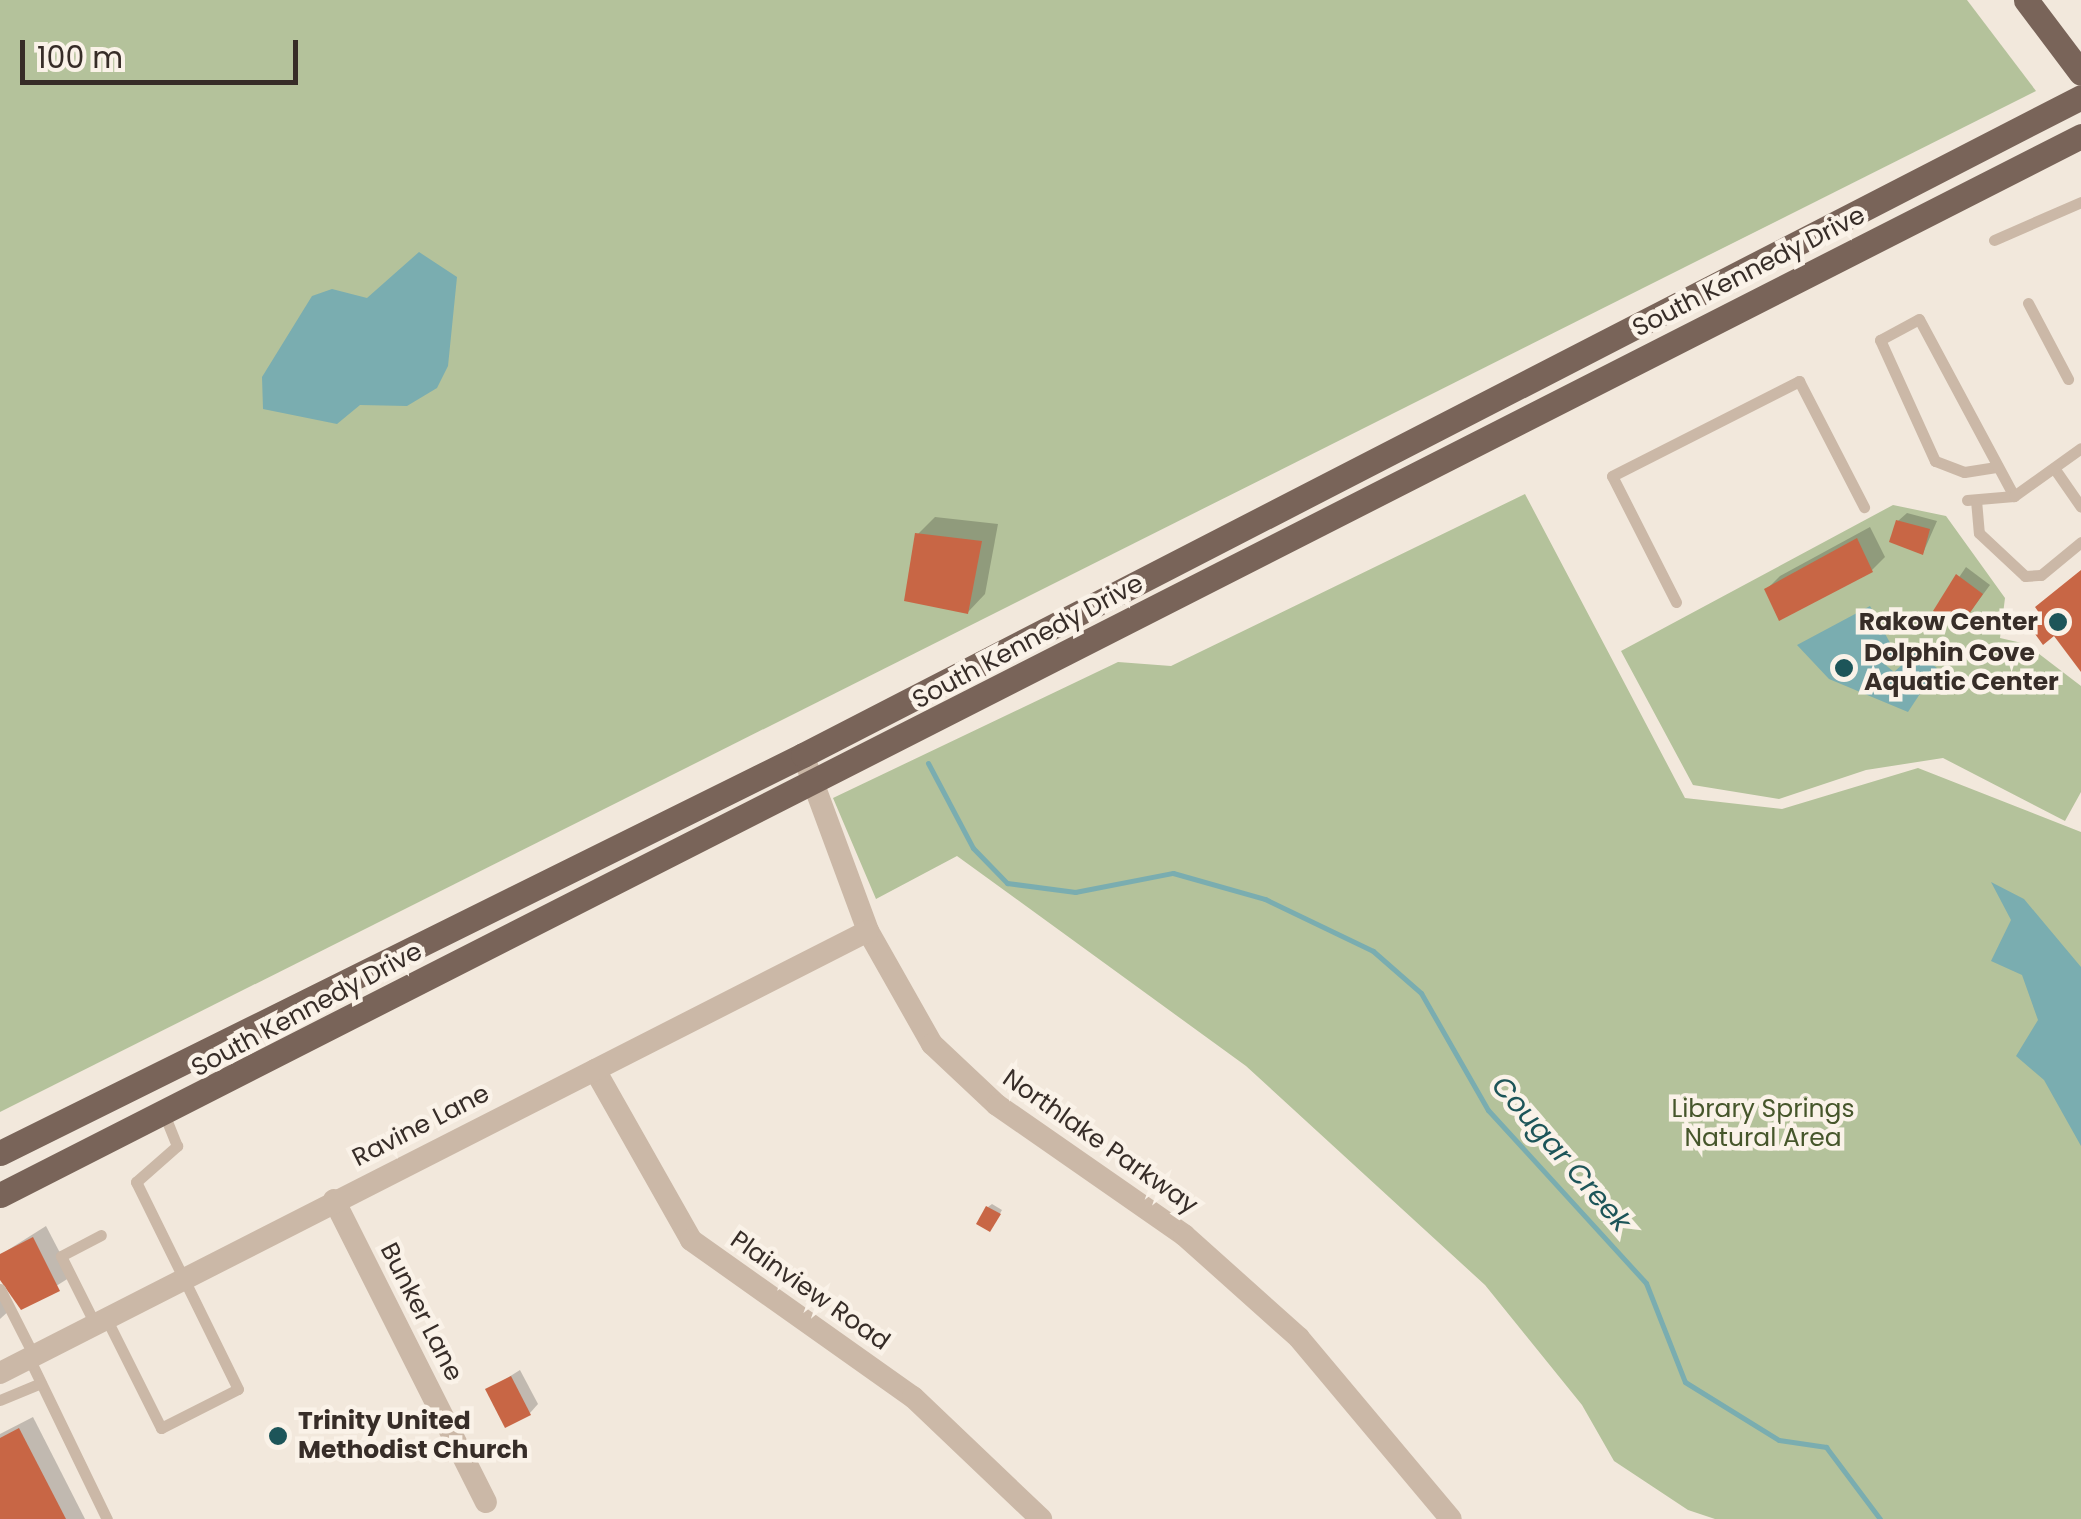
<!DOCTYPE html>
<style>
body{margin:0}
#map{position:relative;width:2081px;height:1519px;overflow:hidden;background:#f2e8dc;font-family:Poppins,sans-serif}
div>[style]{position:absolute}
.green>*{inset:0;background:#b4c29b}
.water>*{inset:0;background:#7aadb0}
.shadow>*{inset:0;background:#0003}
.stream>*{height:5px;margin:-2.5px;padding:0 2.5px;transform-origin:2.5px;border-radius:2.5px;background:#7aadb0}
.building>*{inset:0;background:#c86645}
.lane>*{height:11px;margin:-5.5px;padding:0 5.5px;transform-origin:5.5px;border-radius:5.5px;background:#cbb8a7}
.street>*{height:22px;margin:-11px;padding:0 11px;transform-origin:11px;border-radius:11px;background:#cbb8a7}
.primary>*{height:25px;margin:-12.5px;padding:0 12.5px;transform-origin:12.5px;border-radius:12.5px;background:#796459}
.dots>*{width:28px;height:28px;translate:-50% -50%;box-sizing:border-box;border:5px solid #faf2e8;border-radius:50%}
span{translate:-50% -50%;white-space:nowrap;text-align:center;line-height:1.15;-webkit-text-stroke:9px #faf2e8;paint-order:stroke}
.street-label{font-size:25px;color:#372d28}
.poi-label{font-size:25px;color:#372d28;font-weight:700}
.right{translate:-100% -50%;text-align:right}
.left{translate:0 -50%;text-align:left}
.park-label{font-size:25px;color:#46562b}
.water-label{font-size:28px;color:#1d5559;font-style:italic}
.scale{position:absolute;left:20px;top:40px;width:278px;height:45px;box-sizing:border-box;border:5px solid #372d28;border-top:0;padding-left:12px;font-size:30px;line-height:35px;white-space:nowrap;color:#372d28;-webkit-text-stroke:8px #faf2e8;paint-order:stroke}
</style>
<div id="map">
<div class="green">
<div style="clip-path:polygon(0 0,1967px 0,2036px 91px,0 1112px)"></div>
<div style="clip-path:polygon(1525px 494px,1685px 798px,1782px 809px,1918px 768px,2081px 832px,2081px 1519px,1715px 1519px,1688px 1510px,1614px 1461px,1582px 1405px,1485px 1285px,1246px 1066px,957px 856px,876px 899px,833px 798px,1118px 662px,1171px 666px)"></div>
<div style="clip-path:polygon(1893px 505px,1946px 516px,2005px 598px,2000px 638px,2026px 644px,2081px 686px,2081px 792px,2065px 821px,1943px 758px,1866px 770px,1779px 799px,1693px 785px,1621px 651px)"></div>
</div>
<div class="water">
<div style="clip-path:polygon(419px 252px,457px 277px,448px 366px,437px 388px,407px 406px,360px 405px,337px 424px,263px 409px,262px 377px,312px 296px,332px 289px,367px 298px)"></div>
<div style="clip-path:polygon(1870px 606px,1895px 652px,1882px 662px,1894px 672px,1916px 652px,1937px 668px,1908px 712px,1829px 679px,1797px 645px)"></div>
<div style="clip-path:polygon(1991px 882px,2024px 899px,2081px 967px,2081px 1146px,2044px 1080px,2016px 1056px,2038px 1020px,2022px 975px,1991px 961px,2011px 920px)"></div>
</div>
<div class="shadow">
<div style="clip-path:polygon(1907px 513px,1937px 521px,1923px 553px,1898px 521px)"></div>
<div style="clip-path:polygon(935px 517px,998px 524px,985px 594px,968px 612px,917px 535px)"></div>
<div style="clip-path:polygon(1870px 527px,1885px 557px,1872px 570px,1780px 617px,1767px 589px,1780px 576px)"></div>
<div style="clip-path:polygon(1966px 567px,1990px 585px,1967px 616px,1937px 610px)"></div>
<div style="clip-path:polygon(992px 1204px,1002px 1210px,993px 1226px,988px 1207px)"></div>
<div style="clip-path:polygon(46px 1226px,72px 1276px,23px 1307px,0 1255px)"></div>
<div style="clip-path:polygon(0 1286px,11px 1309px,0 1319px)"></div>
<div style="clip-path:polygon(520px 1370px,538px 1404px,530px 1413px,488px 1390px)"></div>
<div style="clip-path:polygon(33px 1417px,85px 1519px,0 1519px,0 1434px)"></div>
</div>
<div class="stream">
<div style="left:928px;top:763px;width:96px;rotate:62.1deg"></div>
<div style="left:973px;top:848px;width:49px;rotate:45.8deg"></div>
<div style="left:1007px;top:883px;width:69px;rotate:7.5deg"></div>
<div style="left:1075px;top:892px;width:100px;rotate:-11deg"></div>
<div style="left:1173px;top:873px;width:96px;rotate:15.8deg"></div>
<div style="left:1265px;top:899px;width:120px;rotate:25.7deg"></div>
<div style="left:1373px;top:951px;width:64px;rotate:41.2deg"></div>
<div style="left:1421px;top:993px;width:135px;rotate:60.2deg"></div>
<div style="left:1488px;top:1110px;width:234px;rotate:47.6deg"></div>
<div style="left:1646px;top:1283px;width:106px;rotate:68.5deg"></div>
<div style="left:1685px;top:1382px;width:110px;rotate:31.7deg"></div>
<div style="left:1779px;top:1440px;width:48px;rotate:8.5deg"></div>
<div style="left:1826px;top:1447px;width:90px;rotate:53.1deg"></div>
</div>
<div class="building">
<div style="clip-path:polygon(1896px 520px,1930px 529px,1923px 555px,1889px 542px)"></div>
<div style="clip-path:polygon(915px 533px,982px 541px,968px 614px,904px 601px)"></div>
<div style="clip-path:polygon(1857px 538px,1873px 572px,1779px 621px,1764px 589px)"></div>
<div style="clip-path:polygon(2081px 570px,2081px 672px,2054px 636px,2043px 645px,2030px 627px,2042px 617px,2035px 607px)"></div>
<div style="clip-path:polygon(1956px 574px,1983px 594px,1960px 627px,1933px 611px)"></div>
<div style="clip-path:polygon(986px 1206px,1001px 1214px,990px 1232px,976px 1224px)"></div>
<div style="clip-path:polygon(33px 1237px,60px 1291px,21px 1310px,0 1280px,0 1254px)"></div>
<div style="clip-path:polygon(511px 1376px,531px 1415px,505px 1428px,485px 1389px)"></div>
<div style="clip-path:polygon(19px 1428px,66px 1519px,0 1519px,0 1438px)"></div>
</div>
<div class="lane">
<div style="left:1994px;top:240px;width:95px;rotate:-23.6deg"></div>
<div style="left:2028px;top:303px;width:86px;rotate:62.2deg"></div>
<div style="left:1996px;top:467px;width:32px;rotate:171deg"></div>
<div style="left:1964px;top:472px;width:31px;rotate:-159deg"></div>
<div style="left:1935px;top:461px;width:133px;rotate:-114.4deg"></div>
<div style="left:1880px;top:340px;width:44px;rotate:-28.3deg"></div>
<div style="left:1919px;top:319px;width:201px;rotate:61.8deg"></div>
<div style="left:2054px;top:468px;width:47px;rotate:55.3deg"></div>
<div style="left:1967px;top:500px;width:47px;rotate:-4.9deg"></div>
<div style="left:2014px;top:496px;width:82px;rotate:-35.6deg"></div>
<div style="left:1976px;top:500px;width:33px;rotate:85deg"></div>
<div style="left:1979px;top:533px;width:63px;rotate:43.1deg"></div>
<div style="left:2025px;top:576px;width:16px;rotate:-4deg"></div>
<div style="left:2041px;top:575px;width:52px;rotate:-39.5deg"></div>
<div style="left:1676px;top:602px;width:141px;rotate:-116.9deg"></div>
<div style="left:1612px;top:476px;width:210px;rotate:-26.9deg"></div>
<div style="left:1799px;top:381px;width:142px;rotate:62.7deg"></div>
<div style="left:0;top:1289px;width:75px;rotate:63.1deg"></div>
<div style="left:106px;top:1318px;width:123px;rotate:63.4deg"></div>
<div style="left:161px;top:1428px;width:86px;rotate:-26.9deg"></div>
<div style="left:238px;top:1389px;width:231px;rotate:-116.2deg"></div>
<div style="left:136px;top:1182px;width:55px;rotate:-41.3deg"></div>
<div style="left:177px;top:1146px;width:31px;rotate:-112deg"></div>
<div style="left:95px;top:1324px;width:76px;rotate:-116.6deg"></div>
<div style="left:61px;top:1256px;width:45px;rotate:-27.7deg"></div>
<div style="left:29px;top:1358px;width:179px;rotate:64.2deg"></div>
<div style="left:0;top:1400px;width:44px;rotate:-22.5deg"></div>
</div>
<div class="street">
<div style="left:803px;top:755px;width:188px;rotate:69.7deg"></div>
<div style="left:868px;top:931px;width:130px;rotate:60.5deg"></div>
<div style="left:932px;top:1044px;width:89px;rotate:43.2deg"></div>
<div style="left:997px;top:1105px;width:228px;rotate:34.8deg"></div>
<div style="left:1184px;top:1235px;width:154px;rotate:41.8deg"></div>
<div style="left:1299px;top:1338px;width:236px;rotate:50deg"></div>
<div style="left:595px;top:1070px;width:195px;rotate:60.5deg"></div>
<div style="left:691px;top:1240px;width:272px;rotate:35.3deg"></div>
<div style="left:913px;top:1397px;width:177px;rotate:43.6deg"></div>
<div style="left:334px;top:1200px;width:338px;rotate:63.3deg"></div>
<div style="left:0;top:1373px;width:974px;rotate:-26.99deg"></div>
</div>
<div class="primary">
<div style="left:2026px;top:0;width:91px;rotate:53deg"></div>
<div style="left:0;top:1153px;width:896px;rotate:-26.36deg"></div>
<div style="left:803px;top:755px;width:1437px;rotate:-27.24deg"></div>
<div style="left:0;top:1195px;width:2335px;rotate:-26.97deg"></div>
</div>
<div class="dots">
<div style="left:2058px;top:622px;background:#1d5559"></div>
<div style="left:1844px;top:668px;background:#1d5559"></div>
<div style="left:278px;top:1436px;background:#1d5559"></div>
</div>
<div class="street-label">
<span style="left:1749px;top:272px;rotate:-27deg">South Kennedy Drive</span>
<span style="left:1028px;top:642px;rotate:-28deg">South Kennedy Drive</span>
<span style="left:307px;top:1010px;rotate:-28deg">South Kennedy Drive</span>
<span style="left:421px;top:1126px;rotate:-27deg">Ravine Lane</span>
<span style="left:1100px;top:1142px;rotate:35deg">Northlake Parkway</span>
<span style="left:810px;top:1291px;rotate:35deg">Plainview Road</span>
<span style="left:421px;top:1312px;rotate:63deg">Bunker Lane</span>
</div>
<div class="poi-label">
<span class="right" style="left:2038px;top:622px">Rakow Center</span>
<span class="left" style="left:1864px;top:668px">Dolphin Cove<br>Aquatic Center</span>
<span class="left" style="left:298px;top:1436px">Trinity United<br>Methodist Church</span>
</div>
<div class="park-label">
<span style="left:1763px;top:1124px">Library Springs<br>Natural Area</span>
</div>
<div class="water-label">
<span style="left:1561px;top:1154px;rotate:49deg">Cougar Creek</span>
</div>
<div class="scale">100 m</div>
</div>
